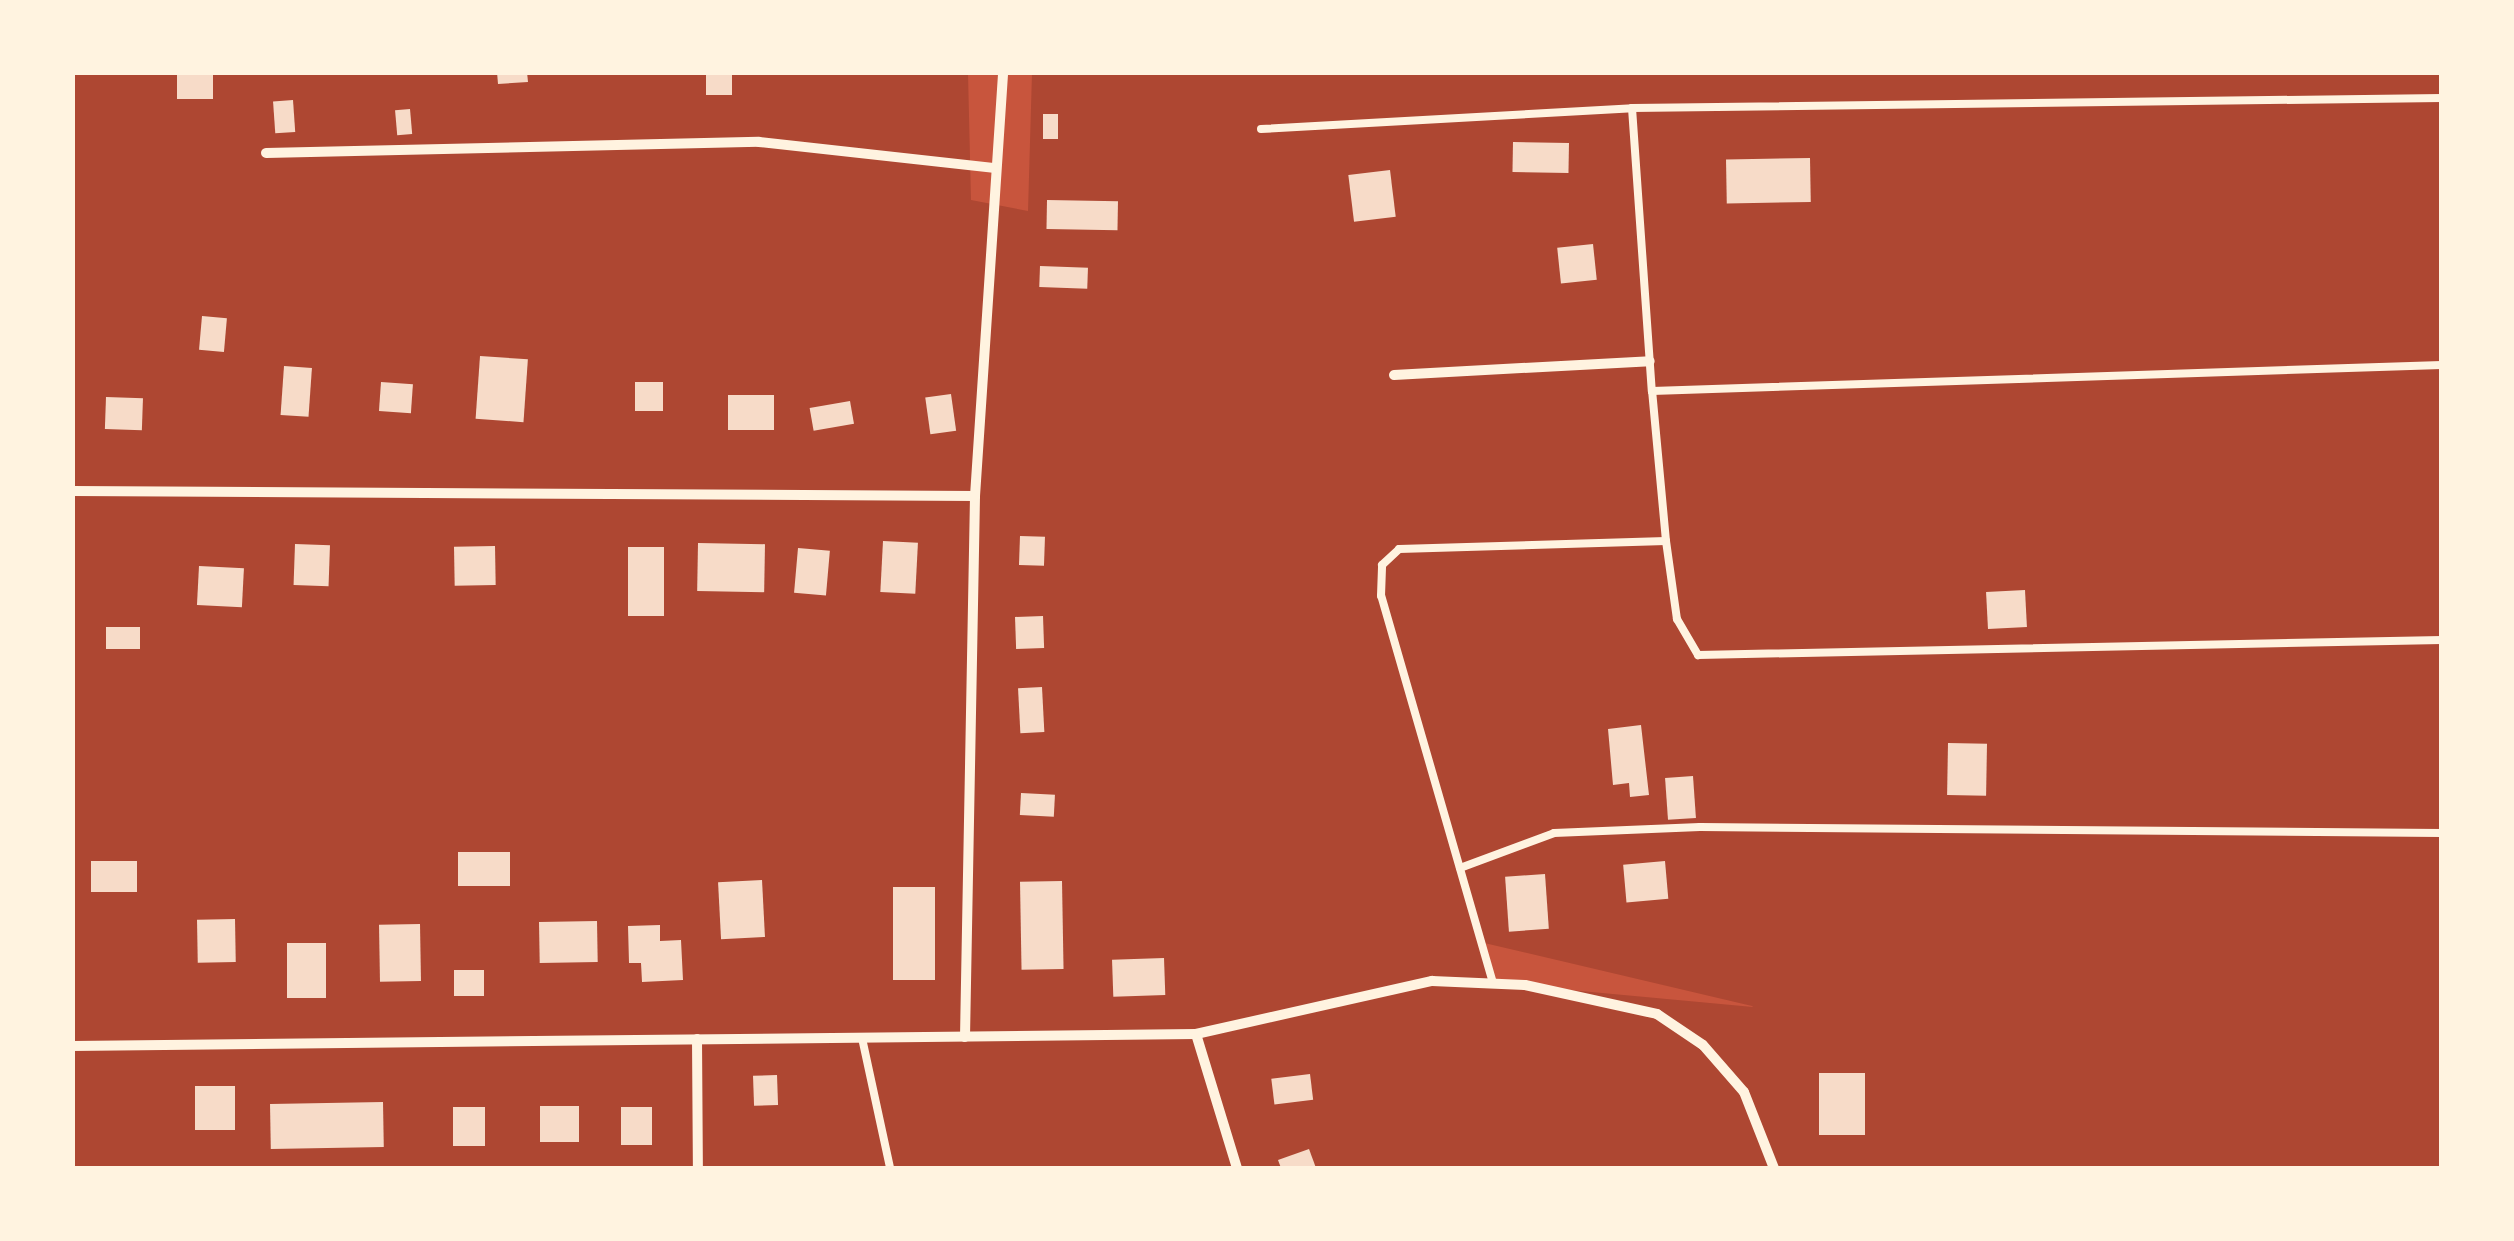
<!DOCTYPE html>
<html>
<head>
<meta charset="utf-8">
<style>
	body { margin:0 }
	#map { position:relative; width:2514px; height:1241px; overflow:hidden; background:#c8553d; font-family:"Noto Sans",sans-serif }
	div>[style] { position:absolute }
	.green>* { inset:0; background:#ae4732 }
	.building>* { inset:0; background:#f7dbc8; transform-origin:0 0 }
	.service>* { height:8px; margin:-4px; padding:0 4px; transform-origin:4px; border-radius:4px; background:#fff3e0 }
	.minor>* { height:10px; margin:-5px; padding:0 5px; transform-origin:5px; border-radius:5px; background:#fff3e0 }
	span { translate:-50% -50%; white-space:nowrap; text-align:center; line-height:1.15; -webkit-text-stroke:8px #fff3e0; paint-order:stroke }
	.frame { position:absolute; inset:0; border:75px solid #fff3e0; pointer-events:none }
</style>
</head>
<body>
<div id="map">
	<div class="green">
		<i style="clip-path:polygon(evenodd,72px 73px,968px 73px,971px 200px,1028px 211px,1032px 73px,2441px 73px,2441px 1168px,73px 1168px,72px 73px,1480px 942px,1752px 1006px,1753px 1007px,1493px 983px,1480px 942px)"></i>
	</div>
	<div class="building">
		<i style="left:177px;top:72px;width:36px;height:27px"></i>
		<i style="clip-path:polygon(497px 72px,527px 72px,528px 82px,498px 84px)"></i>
		<i style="left:706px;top:72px;width:26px;height:23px"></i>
		<i style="left:293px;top:100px;width:32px;height:20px;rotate:86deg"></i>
		<i style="left:410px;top:109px;width:25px;height:15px;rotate:85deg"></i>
		<i style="left:1043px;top:114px;width:15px;height:25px"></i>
		<i style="left:1513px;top:142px;width:56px;height:30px;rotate:1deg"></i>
		<i style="left:1810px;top:158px;width:44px;height:84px;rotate:89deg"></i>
		<i style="left:1390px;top:170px;width:47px;height:42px;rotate:83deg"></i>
		<i style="left:1047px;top:200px;width:71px;height:29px;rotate:1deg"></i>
		<i style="left:1593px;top:244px;width:36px;height:36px;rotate:84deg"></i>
		<i style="left:1040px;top:266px;width:48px;height:21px;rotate:2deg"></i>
		<i style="left:202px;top:316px;width:25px;height:34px;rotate:5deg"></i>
		<i style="left:480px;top:356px;width:48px;height:63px;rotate:4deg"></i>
		<i style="left:284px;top:366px;width:28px;height:49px;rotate:4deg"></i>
		<i style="left:381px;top:382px;width:32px;height:29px;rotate:4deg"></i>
		<i style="left:663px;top:382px;width:29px;height:28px;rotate:90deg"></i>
		<i style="left:951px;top:394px;width:37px;height:26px;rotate:82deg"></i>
		<i style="left:774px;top:395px;width:35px;height:46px;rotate:90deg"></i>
		<i style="left:106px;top:397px;width:37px;height:32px;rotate:2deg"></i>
		<i style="left:850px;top:401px;width:23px;height:41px;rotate:80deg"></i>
		<i style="left:1020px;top:536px;width:25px;height:29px;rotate:2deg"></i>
		<i style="left:883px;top:541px;width:35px;height:51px;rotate:3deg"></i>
		<i style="left:698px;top:543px;width:67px;height:48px;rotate:1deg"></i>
		<i style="left:295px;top:544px;width:35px;height:41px;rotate:2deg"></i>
		<i style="left:495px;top:546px;width:39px;height:41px;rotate:89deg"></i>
		<i style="left:628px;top:547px;width:36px;height:69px"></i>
		<i style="left:798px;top:548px;width:32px;height:45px;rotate:5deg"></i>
		<i style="left:199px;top:566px;width:45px;height:39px;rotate:3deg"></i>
		<i style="left:2025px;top:590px;width:37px;height:39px;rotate:87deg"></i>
		<i style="left:1043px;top:616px;width:32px;height:28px;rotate:88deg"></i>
		<i style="left:106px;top:627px;width:34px;height:22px"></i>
		<i style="left:1042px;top:687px;width:45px;height:24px;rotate:87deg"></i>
		<i style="clip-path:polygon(1641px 725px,1649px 795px,1630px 797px,1629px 783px,1613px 785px,1608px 729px)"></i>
		<i style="left:1948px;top:743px;width:39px;height:52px;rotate:1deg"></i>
		<i style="left:1693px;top:776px;width:42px;height:28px;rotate:86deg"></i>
		<i style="left:1021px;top:793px;width:34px;height:22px;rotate:3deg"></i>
		<i style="left:510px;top:852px;width:34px;height:52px;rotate:90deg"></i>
		<i style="left:137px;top:861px;width:31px;height:46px;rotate:90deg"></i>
		<i style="left:1665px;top:861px;width:38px;height:42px;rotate:85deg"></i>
		<i style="left:1545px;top:874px;width:55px;height:40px;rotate:86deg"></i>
		<i style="left:762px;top:880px;width:57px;height:44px;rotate:87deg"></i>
		<i style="left:1062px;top:881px;width:88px;height:42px;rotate:89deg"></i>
		<i style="left:893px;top:887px;width:42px;height:93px"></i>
		<i style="left:235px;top:919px;width:43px;height:38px;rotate:89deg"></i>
		<i style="left:597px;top:921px;width:41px;height:58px;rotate:89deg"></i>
		<i style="left:420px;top:924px;width:57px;height:41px;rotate:89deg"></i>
		<i style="clip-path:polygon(660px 925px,660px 941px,681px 940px,683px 980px,642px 982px,641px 963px,629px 963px,628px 926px)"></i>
		<i style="left:287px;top:943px;width:39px;height:55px"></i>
		<i style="left:1164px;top:958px;width:37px;height:52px;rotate:88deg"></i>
		<i style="left:484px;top:970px;width:26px;height:30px;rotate:90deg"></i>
		<i style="left:1865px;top:1073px;width:62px;height:46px;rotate:90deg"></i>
		<i style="left:1310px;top:1074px;width:26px;height:39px;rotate:83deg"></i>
		<i style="left:777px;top:1075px;width:30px;height:24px;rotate:88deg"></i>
		<i style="left:195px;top:1086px;width:40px;height:44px"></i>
		<i style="left:383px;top:1102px;width:45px;height:113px;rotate:89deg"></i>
		<i style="left:579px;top:1106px;width:36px;height:39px;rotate:90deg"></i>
		<i style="left:485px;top:1107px;width:39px;height:32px;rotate:90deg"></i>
		<i style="left:621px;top:1107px;width:31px;height:38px"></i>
		<i style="clip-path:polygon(1309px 1149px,1316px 1168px,1281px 1168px,1278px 1160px)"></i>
	</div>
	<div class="service">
		<i style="left:1632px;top:108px;width:284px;rotate:86deg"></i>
		<i style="left:1261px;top:129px;width:372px;rotate:-3.2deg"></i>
		<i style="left:1632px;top:108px;width:810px;rotate:-0.71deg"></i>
		<i style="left:1666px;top:541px;width:79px;rotate:82deg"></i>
		<i style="left:1677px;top:619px;width:42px;rotate:59.7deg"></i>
		<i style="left:1698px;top:655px;width:744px;rotate:-1.16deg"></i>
		<i style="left:1460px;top:868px;width:100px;rotate:-20.4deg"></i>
		<i style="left:1554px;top:833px;width:146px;rotate:-2.4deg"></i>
		<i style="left:1700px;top:827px;width:742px;rotate:0.46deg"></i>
		<i style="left:1493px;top:983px;width:403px;rotate:-106.1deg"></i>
		<i style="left:1381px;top:596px;width:31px;rotate:-88deg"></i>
		<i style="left:1382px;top:565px;width:23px;rotate:-43deg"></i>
		<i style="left:1399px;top:549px;width:267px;rotate:-1.7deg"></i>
		<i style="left:1666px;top:541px;width:151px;rotate:-95.3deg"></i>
		<i style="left:1652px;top:391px;width:790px;rotate:-1.89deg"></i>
		<i style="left:862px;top:1038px;width:133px;rotate:77.8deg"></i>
	</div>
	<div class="minor">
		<i style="left:266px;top:153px;width:493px;rotate:-1.3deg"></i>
		<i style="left:759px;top:142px;width:238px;rotate:6.3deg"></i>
		<i style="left:1394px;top:375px;width:256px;rotate:-3.1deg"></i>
		<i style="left:72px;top:491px;width:903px;rotate:0.32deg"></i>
		<i style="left:1196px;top:1034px;width:140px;rotate:73deg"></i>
		<i style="left:965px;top:1037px;width:541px;rotate:-88.94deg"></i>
		<i style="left:975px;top:496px;width:425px;rotate:-86.2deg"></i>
		<i style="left:697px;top:1039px;width:129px;rotate:89.6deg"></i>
		<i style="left:72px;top:1046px;width:1124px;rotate:-0.61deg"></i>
		<i style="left:1196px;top:1034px;width:242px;rotate:-12.7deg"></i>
		<i style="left:1432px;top:981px;width:93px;rotate:2.5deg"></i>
		<i style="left:1525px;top:985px;width:135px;rotate:12.4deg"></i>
		<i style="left:1657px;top:1014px;width:55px;rotate:34deg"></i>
		<i style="left:1703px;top:1045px;width:62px;rotate:48.9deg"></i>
		<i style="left:1744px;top:1092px;width:82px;rotate:68.5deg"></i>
	</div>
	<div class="frame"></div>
</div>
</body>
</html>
